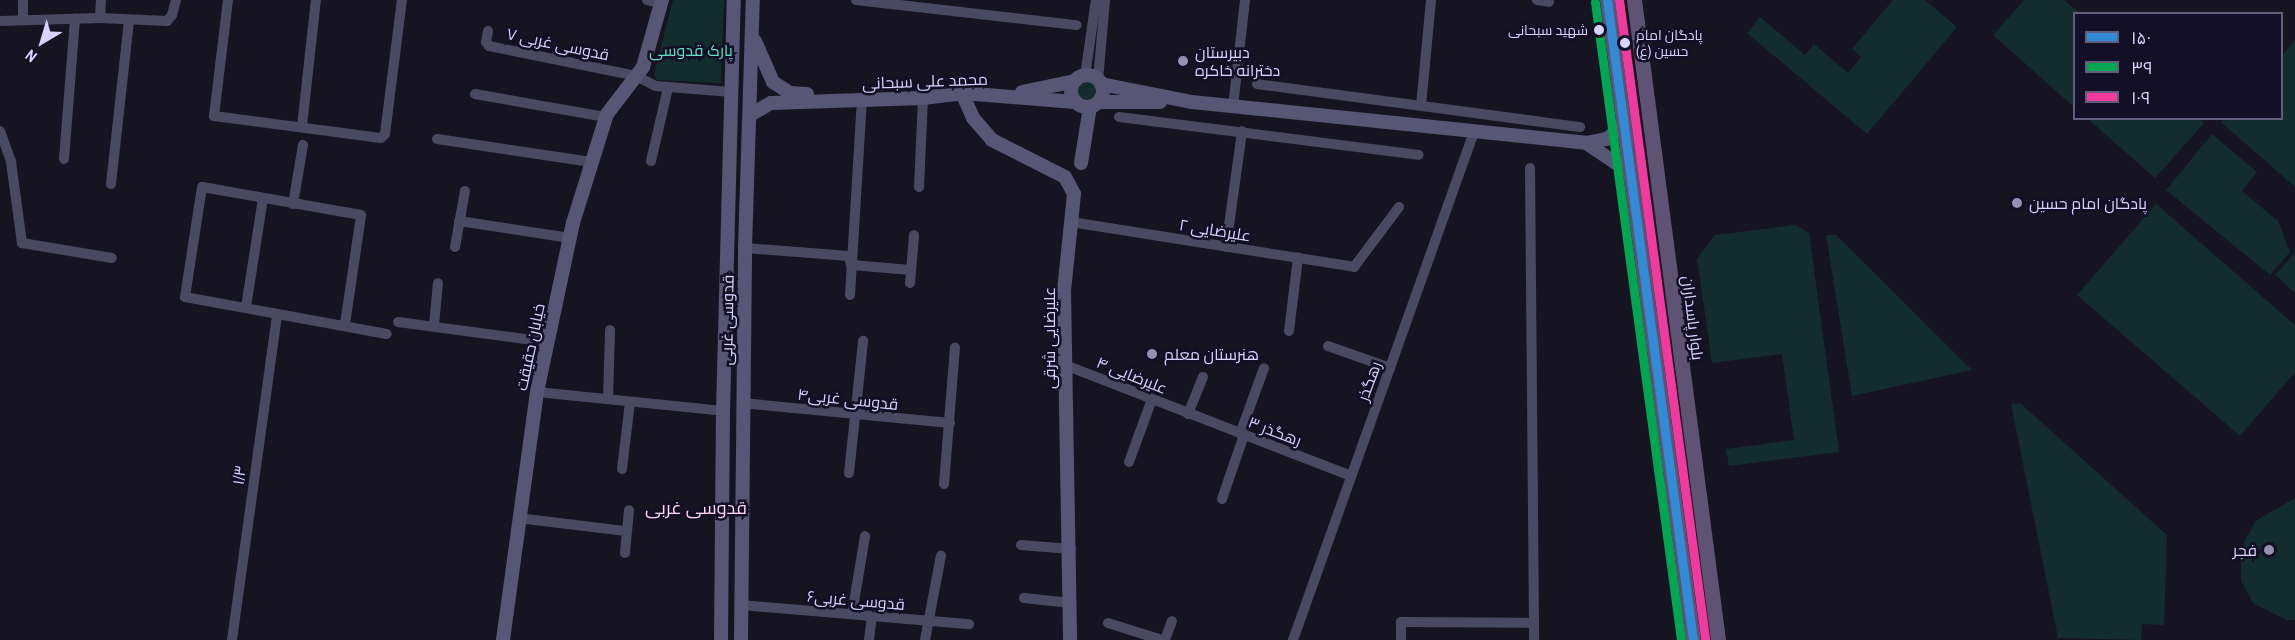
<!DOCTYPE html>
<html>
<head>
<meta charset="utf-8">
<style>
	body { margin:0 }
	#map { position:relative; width:2295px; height:640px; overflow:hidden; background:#161421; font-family:"Archivo Narrow",Cairo,sans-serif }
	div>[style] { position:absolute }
	.green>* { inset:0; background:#132c2d }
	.round { border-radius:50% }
	.street>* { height:10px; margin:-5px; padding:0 5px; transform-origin:5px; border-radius:5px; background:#4a4962 }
	.secondary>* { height:14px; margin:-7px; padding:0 7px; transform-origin:7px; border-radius:7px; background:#575674 }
	.secondary>.ring { margin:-7px; padding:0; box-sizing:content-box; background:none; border:14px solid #575674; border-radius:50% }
	.primary>* { height:15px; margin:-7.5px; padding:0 7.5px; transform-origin:7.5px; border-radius:7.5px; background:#5e5373 }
	.bus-1>* { height:9px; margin:-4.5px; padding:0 4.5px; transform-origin:4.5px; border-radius:4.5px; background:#338bd7 }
	.bus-2>* { height:9px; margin:-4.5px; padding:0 4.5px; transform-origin:4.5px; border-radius:4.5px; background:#00a651 }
	.bus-3>* { height:9px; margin:-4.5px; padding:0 4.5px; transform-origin:4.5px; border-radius:4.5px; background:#f13a9d }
	.dots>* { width:16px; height:16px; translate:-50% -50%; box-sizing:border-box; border:3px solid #130f26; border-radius:50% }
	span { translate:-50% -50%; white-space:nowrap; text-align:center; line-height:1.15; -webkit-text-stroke:5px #130f26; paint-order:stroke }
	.bus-label { font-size:14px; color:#d9d4ff }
	.right { translate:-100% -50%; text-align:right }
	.left { translate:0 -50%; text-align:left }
	.street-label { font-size:16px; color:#d9d4ff }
	.park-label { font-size:16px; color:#5fe0c0 }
	.poi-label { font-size:16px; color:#d9d4ff }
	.neighbourhood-label { font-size:18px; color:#ffd6f0 }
	.legend { position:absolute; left:2073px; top:12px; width:210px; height:108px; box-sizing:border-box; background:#130f26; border:2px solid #625e7d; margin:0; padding:8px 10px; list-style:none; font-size:18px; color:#d9d4ff }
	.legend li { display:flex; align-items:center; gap:12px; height:30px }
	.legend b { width:30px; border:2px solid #625e7d }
	.north { position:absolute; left:12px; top:12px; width:60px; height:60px; -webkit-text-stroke:4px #130f26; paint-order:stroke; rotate:218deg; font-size:16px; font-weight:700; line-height:24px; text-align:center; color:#d9d4ff }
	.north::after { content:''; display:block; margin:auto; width:21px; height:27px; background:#d9d4ff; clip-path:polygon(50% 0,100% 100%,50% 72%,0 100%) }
</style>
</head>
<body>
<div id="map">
	<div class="green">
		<i style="clip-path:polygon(673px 0,724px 0,721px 83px,657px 80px,654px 74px)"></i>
		<i style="clip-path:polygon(1893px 0,1925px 0,1957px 27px,1867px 134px,1747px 33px,1760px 17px,1805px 55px,1814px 44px,1848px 73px,1861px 57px,1852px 49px)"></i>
		<i style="clip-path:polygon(2024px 0,2064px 0,2080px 13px,2074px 14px,2074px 107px,1993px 35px)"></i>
		<i style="clip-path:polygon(2295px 40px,2295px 187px,2221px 122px,2224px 119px,2282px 118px,2282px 55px)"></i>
		<i class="round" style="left:1077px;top:81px;width:20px;height:20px"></i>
		<i style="clip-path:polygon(2199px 119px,2204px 123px,2155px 178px,2088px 119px)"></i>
		<i style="clip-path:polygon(2212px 134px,2257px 172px,2242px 191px,2278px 221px,2290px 252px,2270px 275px,2166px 190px)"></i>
		<i style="clip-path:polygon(2156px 204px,2295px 325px,2295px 372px,2240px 436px,2077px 295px)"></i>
		<i style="clip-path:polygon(1795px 225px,1809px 233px,1839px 452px,1729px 466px,1726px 449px,1794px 440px,1782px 354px,1712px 363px,1697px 259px,1715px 235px)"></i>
		<i style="clip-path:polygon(1826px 235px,1836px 235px,1972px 370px,1852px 396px)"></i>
		<i style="clip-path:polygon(2293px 255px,2295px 256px,2295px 293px,2275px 275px)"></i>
		<i style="clip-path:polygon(2020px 403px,2167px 535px,2164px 625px,2142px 624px,2141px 640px,2058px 638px,2011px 404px)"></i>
		<i style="clip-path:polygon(2295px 498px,2295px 620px,2287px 620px,2253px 603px,2241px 581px,2241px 561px,2245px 539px,2257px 520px)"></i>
	</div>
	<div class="street">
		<i style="left:23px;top:0;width:19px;rotate:90deg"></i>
		<i style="left:228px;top:0;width:117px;rotate:96.9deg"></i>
		<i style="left:214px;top:116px;width:168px;rotate:7.5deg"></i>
		<i style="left:381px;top:138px;width:6px;rotate:-45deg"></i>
		<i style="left:385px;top:134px;width:135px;rotate:-82.8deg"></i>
		<i style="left:647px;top:0;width:14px;rotate:12deg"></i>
		<i style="left:856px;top:0;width:222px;rotate:6.5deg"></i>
		<i style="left:1537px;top:0;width:12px;rotate:9deg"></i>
		<i style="left:100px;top:18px;width:18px;rotate:-87deg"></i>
		<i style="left:0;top:21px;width:100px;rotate:-1.7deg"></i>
		<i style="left:100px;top:18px;width:67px;rotate:2.6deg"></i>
		<i style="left:167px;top:21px;width:8px;rotate:-50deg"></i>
		<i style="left:172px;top:15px;width:16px;rotate:-75deg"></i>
		<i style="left:488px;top:31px;width:11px;rotate:100deg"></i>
		<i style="left:486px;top:42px;width:5px;rotate:53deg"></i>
		<i style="left:489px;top:46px;width:150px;rotate:11.5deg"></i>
		<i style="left:636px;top:76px;width:22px;rotate:27deg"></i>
		<i style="left:656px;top:86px;width:76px;rotate:4.5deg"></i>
		<i style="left:1085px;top:76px;width:77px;rotate:-81.8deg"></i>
		<i style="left:1098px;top:80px;width:80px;rotate:-85deg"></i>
		<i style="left:1257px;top:84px;width:326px;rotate:7.6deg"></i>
		<i style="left:475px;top:94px;width:133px;rotate:10deg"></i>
		<i style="left:1421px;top:106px;width:106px;rotate:-84.6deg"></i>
		<i style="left:1233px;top:107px;width:108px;rotate:-83.6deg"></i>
		<i style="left:1119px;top:117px;width:302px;rotate:7.2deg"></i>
		<i style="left:302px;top:126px;width:127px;rotate:-83.7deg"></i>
		<i style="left:0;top:131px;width:33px;rotate:70deg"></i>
		<i style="left:11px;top:162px;width:82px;rotate:82.3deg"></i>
		<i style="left:22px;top:243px;width:91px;rotate:9.5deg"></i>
		<i style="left:437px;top:139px;width:156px;rotate:8.5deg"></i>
		<i style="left:64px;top:159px;width:141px;rotate:-85.5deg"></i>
		<i style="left:651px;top:161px;width:75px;rotate:-76.9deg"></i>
		<i style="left:1530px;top:168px;width:472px;rotate:89.5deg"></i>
		<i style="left:111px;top:184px;width:164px;rotate:-83.7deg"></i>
		<i style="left:919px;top:187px;width:89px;rotate:-87.4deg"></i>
		<i style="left:293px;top:204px;width:60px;rotate:-80.4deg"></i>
		<i style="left:459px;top:221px;width:112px;rotate:8.7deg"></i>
		<i style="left:1071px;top:222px;width:287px;rotate:9deg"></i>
		<i style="left:1354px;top:267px;width:75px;rotate:-53.1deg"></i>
		<i style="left:455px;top:247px;width:57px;rotate:-79.9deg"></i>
		<i style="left:1226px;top:247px;width:117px;rotate:-82.1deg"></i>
		<i style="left:745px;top:248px;width:104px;rotate:4.4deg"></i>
		<i style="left:849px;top:256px;width:9px;rotate:77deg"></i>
		<i style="left:851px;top:265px;width:60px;rotate:4.8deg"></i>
		<i style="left:910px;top:283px;width:48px;rotate:-85.2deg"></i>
		<i style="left:850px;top:295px;width:195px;rotate:-86.5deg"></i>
		<i style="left:246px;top:307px;width:110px;rotate:-81.1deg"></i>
		<i style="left:398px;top:322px;width:151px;rotate:7.6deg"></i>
		<i style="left:345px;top:324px;width:110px;rotate:-81.6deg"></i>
		<i style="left:361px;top:215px;width:161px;rotate:-170deg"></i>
		<i style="left:202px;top:187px;width:111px;rotate:98.8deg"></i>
		<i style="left:185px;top:297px;width:205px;rotate:10.4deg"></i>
		<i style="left:434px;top:325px;width:42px;rotate:-84.6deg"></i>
		<i style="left:1289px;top:331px;width:74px;rotate:-83deg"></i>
		<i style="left:1328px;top:346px;width:66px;rotate:19.5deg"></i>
		<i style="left:1065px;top:365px;width:307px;rotate:21.2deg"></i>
		<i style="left:537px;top:392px;width:187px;rotate:5.8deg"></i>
		<i style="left:608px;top:399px;width:69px;rotate:-88.3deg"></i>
		<i style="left:742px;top:403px;width:209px;rotate:5.5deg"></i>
		<i style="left:1188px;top:414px;width:40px;rotate:-68deg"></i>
		<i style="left:1240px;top:434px;width:70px;rotate:-70deg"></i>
		<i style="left:1129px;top:462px;width:67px;rotate:-69.9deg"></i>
		<i style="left:622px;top:469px;width:67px;rotate:-83.2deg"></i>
		<i style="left:849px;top:473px;width:133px;rotate:-83.9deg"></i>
		<i style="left:944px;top:484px;width:137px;rotate:-85.4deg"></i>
		<i style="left:1222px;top:499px;width:68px;rotate:-71deg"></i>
		<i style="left:518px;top:518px;width:109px;rotate:6.9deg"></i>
		<i style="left:1021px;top:545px;width:50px;rotate:4.6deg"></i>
		<i style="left:625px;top:553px;width:43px;rotate:-84.7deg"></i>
		<i style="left:1024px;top:598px;width:47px;rotate:6.1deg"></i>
		<i style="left:741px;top:605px;width:229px;rotate:4.8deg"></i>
		<i style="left:852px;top:614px;width:79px;rotate:-80.5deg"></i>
		<i style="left:1108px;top:623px;width:57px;rotate:17.5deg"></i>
		<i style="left:232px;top:640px;width:329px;rotate:-82.1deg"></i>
		<i style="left:869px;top:640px;width:23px;rotate:-83deg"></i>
		<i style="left:925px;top:640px;width:86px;rotate:-79.3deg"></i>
		<i style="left:1165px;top:640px;width:20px;rotate:-70deg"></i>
		<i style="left:1293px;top:640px;width:539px;rotate:-70.39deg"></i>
		<i style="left:1401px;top:640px;width:18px;rotate:-90deg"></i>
		<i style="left:1401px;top:622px;width:133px;rotate:0.4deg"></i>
	</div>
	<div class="secondary">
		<i style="left:755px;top:41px;width:45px;rotate:66.3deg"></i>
		<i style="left:773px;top:82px;width:20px;rotate:33deg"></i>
		<i style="left:790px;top:93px;width:17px;rotate:3deg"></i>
		<i class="ring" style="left:1071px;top:75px;width:18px;height:18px"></i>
		<i style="left:1101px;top:84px;width:93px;rotate:11.2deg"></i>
		<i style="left:1192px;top:102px;width:396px;rotate:5.9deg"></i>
		<i style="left:1586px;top:143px;width:21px;rotate:-11deg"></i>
		<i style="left:1607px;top:139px;width:23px;rotate:-41deg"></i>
		<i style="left:1022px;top:92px;width:54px;rotate:-11.7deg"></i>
		<i style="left:962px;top:93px;width:27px;rotate:66deg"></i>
		<i style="left:973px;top:118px;width:29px;rotate:49deg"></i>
		<i style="left:992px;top:140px;width:82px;rotate:26.9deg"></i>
		<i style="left:1065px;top:177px;width:19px;rotate:62deg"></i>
		<i style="left:1074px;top:194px;width:98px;rotate:95.9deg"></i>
		<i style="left:1064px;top:291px;width:349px;rotate:89deg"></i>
		<i style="left:1099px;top:102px;width:61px"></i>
		<i style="left:750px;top:115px;width:24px;rotate:-30deg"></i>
		<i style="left:771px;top:103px;width:152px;rotate:-1.9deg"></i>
		<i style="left:923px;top:98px;width:39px;rotate:-7deg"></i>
		<i style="left:962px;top:93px;width:113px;rotate:4.6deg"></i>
		<i style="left:1586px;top:143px;width:54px;rotate:33.7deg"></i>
		<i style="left:1081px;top:163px;width:57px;rotate:-80.9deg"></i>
		<i style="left:503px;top:640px;width:250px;rotate:-82.2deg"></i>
		<i style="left:537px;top:392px;width:173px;rotate:-78deg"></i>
		<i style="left:573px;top:223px;width:114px;rotate:-72.7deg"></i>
		<i style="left:607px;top:114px;width:59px;rotate:-52.5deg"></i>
		<i style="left:643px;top:67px;width:70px;rotate:-74.2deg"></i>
		<i style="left:721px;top:640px;width:229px;rotate:-89.5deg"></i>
		<i style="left:723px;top:411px;width:411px;rotate:-88.5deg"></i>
		<i style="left:741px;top:640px;width:392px;rotate:-89.4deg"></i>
		<i style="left:745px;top:248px;width:248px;rotate:-88.2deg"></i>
	</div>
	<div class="primary">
		<i style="left:1607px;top:0;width:646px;rotate:82.35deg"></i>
		<i style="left:1634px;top:0;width:645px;rotate:82.52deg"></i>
	</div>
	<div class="bus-1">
		<i style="left:1607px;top:0;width:646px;rotate:82.35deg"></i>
	</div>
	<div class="bus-2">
		<i style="left:1595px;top:2px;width:644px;rotate:82.32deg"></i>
	</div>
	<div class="bus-3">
		<i style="left:1619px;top:0;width:644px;rotate:82.32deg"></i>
	</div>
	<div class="dots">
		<i style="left:1599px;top:30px;background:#d9d4ff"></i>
		<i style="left:1625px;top:43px;background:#d9d4ff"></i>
		<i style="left:1183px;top:61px;background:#9591b1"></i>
		<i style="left:2017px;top:203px;background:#9591b1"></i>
		<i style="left:1152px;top:354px;background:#9591b1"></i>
		<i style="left:2269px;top:550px;background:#9591b1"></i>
	</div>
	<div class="bus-label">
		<span class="right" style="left:1588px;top:30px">شهید سبحانی</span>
		<span class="left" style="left:1636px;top:43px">پادگان امام<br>حسین (ع)</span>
	</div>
	<div class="street-label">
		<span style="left:558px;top:44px;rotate:12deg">۷ قدوسی غربی</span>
		<span style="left:925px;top:81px;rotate:-2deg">محمد علی سبحانی</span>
		<span style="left:1215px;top:230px;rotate:9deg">۲ علیرضایی</span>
		<span style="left:1693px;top:318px;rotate:83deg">بلوار پاسداران</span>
		<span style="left:727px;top:320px;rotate:-89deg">قدوسی غربی</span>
		<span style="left:1049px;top:338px;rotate:-90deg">علیرضایی شرقی</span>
		<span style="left:530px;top:347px;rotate:-78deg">خیابان حقیقت</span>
		<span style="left:1132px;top:375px;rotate:22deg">۴ علیرضایی</span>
		<span style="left:1369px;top:381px;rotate:-70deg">رهگذر</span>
		<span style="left:848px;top:399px;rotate:6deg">قدوسی غربی۴</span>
		<span style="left:1275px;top:431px;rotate:21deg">۳ رهگذر</span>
		<span style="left:239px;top:475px;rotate:-82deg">۱/۳</span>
		<span style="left:856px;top:600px;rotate:5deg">قدوسی غربی۶</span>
	</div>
	<div class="park-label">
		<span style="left:691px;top:50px">پارک قدوسی</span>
	</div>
	<div class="poi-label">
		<span class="left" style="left:1195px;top:61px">دبیرستان<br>دخترانه خاکره</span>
		<span class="left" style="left:2029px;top:203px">پادگان امام حسین</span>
		<span class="left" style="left:1164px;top:354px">هنرستان معلم</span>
		<span class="right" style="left:2257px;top:550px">فجر</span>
	</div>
	<div class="neighbourhood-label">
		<span style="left:696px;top:508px">قدوسی غربی</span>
	</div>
	<ul class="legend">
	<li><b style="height:8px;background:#338bd7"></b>۱۵۰</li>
	<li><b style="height:8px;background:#00a651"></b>۳۹</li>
	<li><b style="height:8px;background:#f13a9d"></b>۱۰۹</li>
	</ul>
	<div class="north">N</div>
</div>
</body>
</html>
